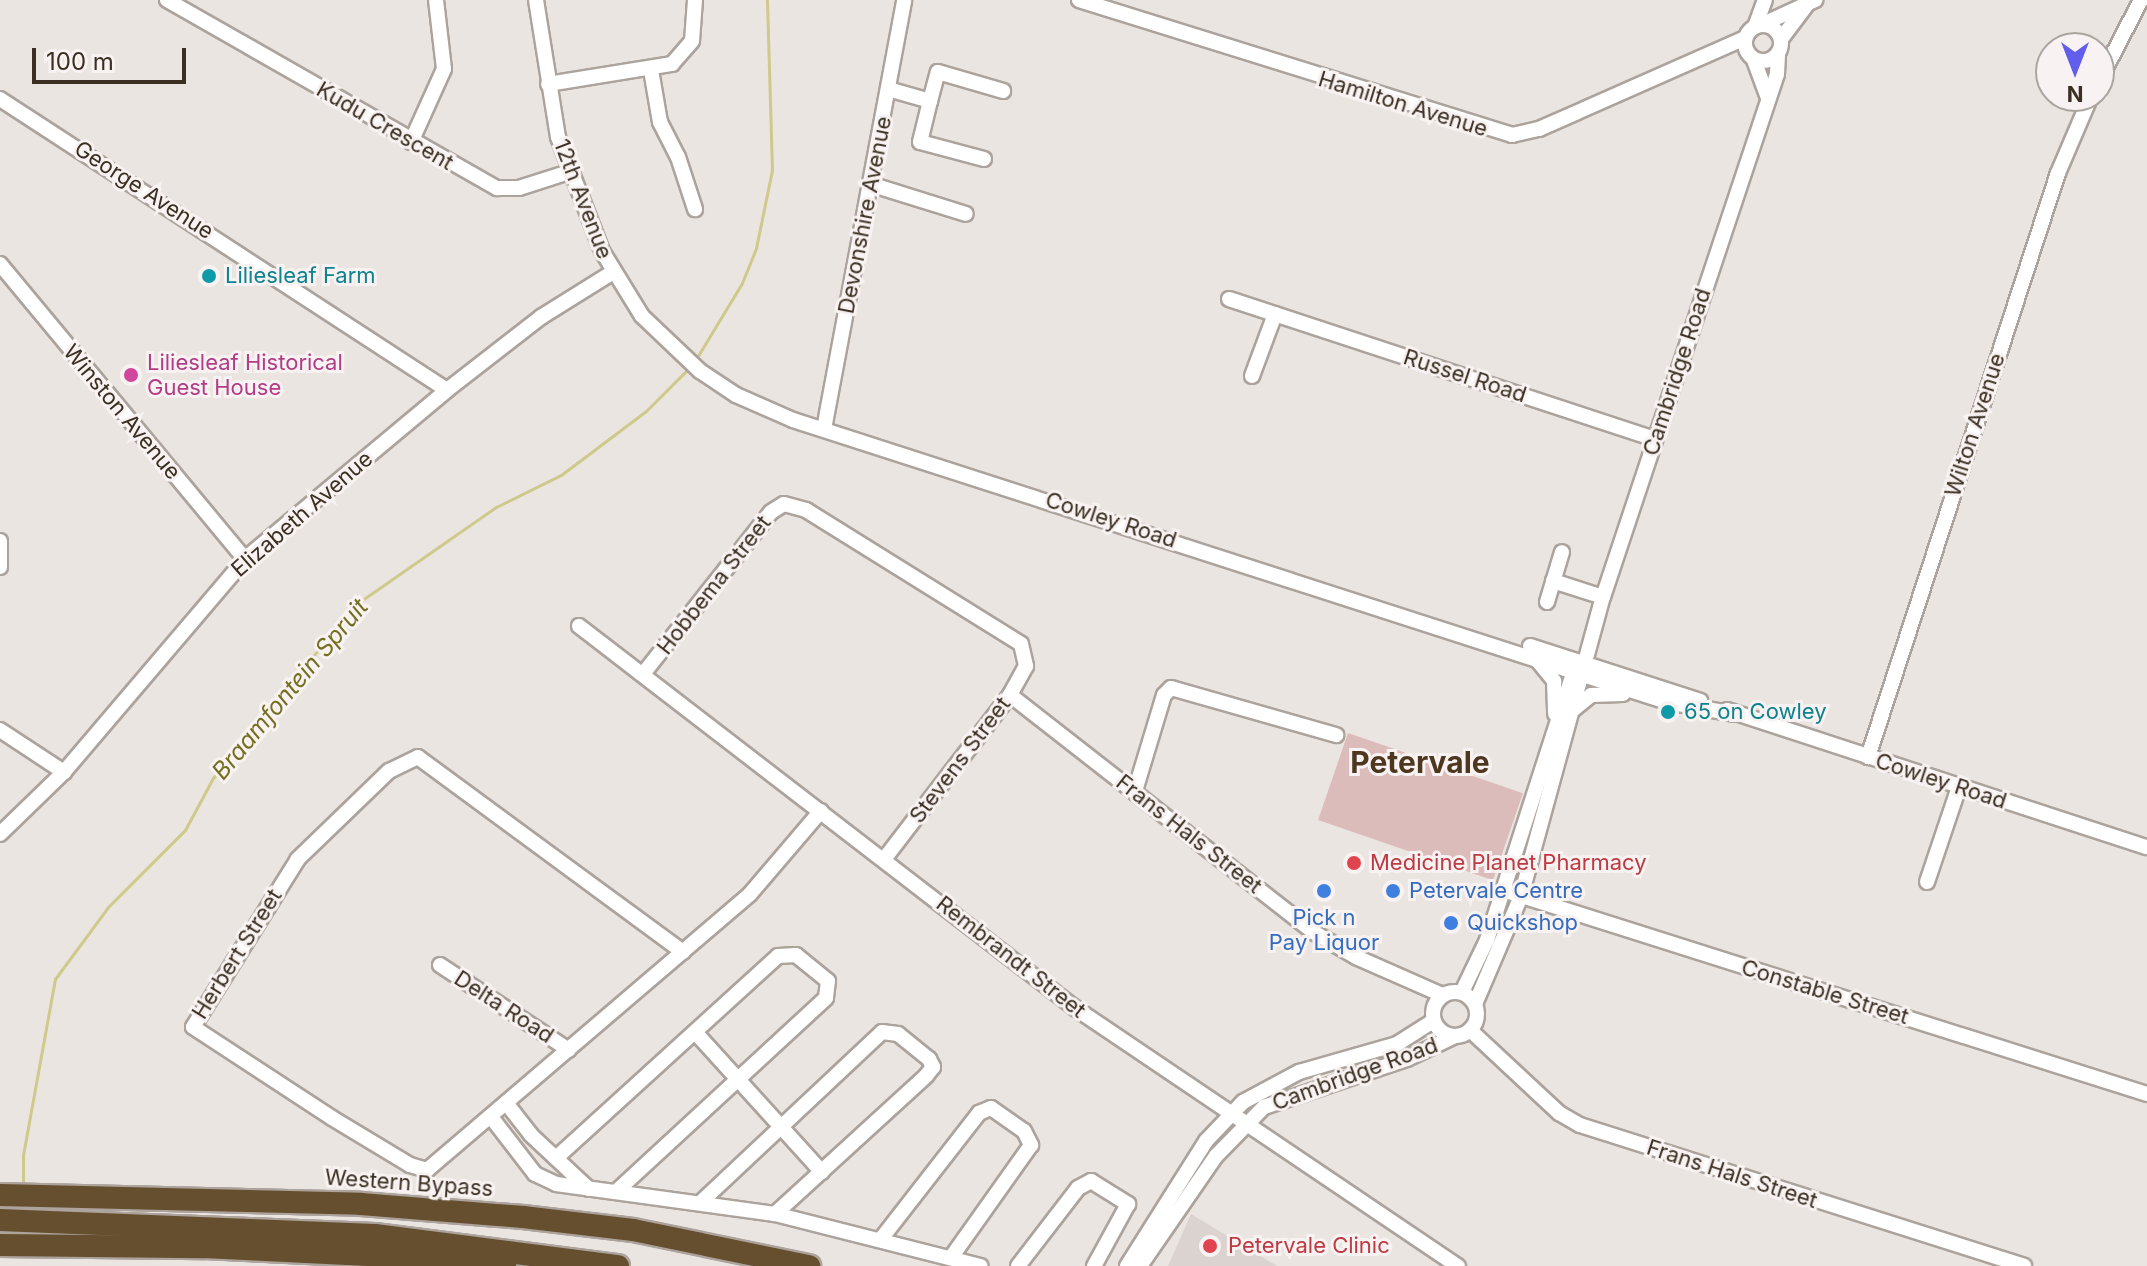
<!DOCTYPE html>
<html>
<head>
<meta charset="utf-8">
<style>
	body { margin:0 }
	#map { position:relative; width:2147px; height:1266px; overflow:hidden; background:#ebe5e1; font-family:Inter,sans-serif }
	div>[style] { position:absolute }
	.built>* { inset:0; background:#dbd3d0 }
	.green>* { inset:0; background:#dcbcbb; transform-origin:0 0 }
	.stream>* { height:3px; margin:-1.5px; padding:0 1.5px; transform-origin:1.5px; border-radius:1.5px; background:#ceca8b }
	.roads { filter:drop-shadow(2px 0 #aca39c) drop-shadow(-2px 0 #aca39c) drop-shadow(0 2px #aca39c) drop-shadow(0 -2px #aca39c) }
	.minor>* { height:14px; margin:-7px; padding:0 7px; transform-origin:7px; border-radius:7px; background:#fff }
	.minor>.ring { margin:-7px; padding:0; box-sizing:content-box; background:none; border:14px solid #fff; border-radius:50% }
	.highway>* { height:22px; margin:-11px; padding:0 11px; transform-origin:11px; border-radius:11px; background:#664f2f }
	.dots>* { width:22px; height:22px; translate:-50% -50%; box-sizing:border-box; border:4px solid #f8f3f2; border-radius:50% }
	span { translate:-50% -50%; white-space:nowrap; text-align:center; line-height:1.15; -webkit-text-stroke:6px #f8f3f2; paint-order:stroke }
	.street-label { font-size:22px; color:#3b2f22 }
	.culture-label { font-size:22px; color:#0d838f }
	.left { translate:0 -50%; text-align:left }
	.hotel-label { font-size:22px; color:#b23c85 }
	.health-label { font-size:22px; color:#be3a42 }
	.shop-label { font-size:22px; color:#366cbe }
	.water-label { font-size:24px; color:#75701f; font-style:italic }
	.district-label { font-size:30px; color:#4d371f; font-weight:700 }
	.north { position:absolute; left:2035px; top:32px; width:80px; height:80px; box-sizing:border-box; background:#f8f3f2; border:2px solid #aca59f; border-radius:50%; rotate:180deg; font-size:22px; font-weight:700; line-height:32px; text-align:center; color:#3b2f22 }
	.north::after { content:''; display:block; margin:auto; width:28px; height:36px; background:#615eed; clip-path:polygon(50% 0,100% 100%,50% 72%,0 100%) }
	.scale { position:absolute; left:32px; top:48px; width:154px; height:36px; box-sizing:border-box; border:4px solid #3b2f22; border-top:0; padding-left:10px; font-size:24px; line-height:28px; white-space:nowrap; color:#3b2f22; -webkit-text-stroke:6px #f8f3f2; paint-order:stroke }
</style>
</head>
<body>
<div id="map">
	<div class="built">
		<i style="clip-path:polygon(1191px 1214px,1277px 1266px,1168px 1266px)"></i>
	</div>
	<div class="green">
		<i style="left:1348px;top:733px;width:185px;height:92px;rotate:19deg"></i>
	</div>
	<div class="stream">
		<i style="left:696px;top:359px;width:89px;rotate:-58.8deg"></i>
		<i style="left:742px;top:283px;width:38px;rotate:-68deg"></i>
		<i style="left:756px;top:248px;width:80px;rotate:-78.4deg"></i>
		<i style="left:772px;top:170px;width:170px;rotate:-91.7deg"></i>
		<i style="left:23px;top:1187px;width:32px;rotate:-90deg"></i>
		<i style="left:23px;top:1155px;width:179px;rotate:-79.7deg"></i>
		<i style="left:55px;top:979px;width:89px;rotate:-53.6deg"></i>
		<i style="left:108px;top:907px;width:109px;rotate:-45deg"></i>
		<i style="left:185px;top:830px;width:59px;rotate:-61.7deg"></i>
		<i style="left:213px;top:778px;width:224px;rotate:-50.6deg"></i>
		<i style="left:355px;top:605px;width:172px;rotate:-34.8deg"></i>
		<i style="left:496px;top:507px;width:72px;rotate:-26.2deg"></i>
		<i style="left:561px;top:475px;width:106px;rotate:-37deg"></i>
		<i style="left:646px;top:411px;width:61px;rotate:-45deg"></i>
	</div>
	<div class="roads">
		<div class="minor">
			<i style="left:167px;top:0;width:380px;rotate:29.7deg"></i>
			<i style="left:497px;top:188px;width:22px"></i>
			<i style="left:519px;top:188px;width:52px;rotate:-17.7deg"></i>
			<i style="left:536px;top:0;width:139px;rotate:80.9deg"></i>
			<i style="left:558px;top:137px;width:122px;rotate:68.9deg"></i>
			<i style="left:602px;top:251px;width:76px;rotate:58.4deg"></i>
			<i style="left:642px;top:316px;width:80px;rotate:43.5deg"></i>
			<i style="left:700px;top:371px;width:43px;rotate:33.7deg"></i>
			<i style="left:736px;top:395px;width:62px;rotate:23.7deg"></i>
			<i style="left:793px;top:420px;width:821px;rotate:17.88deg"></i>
			<i style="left:1574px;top:672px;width:98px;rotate:17.9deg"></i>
			<i style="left:1667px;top:702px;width:69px;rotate:10deg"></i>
			<i style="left:1079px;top:0;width:454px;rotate:17.3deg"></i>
			<i style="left:1512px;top:135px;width:28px;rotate:-13deg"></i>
			<i style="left:1539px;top:129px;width:225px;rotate:-23.8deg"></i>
			<i class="ring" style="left:1745px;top:25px;width:22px;height:22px"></i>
			<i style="left:1761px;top:25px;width:60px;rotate:-24.8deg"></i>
			<i style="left:1755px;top:27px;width:29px;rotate:-70deg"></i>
			<i style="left:1781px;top:39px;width:41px;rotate:-52.9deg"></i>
			<i style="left:1754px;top:60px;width:40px;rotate:69.8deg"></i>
			<i style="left:651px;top:70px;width:53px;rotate:80.2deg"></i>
			<i style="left:660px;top:122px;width:39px;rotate:63deg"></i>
			<i style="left:678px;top:157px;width:55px;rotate:71.9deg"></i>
			<i style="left:2099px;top:81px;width:91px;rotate:-62.6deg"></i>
			<i style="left:548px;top:84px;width:126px;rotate:-9.2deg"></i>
			<i style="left:672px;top:64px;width:30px;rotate:-49deg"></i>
			<i style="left:692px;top:41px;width:41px;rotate:-85.8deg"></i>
			<i style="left:888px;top:89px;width:44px;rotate:15.9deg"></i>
			<i style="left:0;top:99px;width:533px;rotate:33.06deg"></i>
			<i style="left:411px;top:142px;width:80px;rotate:-65.7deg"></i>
			<i style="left:444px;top:69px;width:69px;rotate:-96.6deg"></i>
			<i style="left:984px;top:159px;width:66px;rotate:-165.1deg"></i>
			<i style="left:920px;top:142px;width:42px;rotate:-76.3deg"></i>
			<i style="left:930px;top:101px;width:30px;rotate:-75deg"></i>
			<i style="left:938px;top:72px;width:68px;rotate:16.3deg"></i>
			<i style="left:873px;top:185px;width:97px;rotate:17.3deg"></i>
			<i style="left:0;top:264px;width:383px;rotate:50.3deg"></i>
			<i style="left:1229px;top:299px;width:447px;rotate:18.2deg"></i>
			<i style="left:1252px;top:376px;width:66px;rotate:-69.6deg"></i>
			<i style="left:824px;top:429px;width:436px;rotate:-79.4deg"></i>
			<i style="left:0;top:541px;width:26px;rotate:90deg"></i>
			<i style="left:1553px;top:581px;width:52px;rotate:17.7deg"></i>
			<i style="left:1547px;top:602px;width:52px;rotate:-73.3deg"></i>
			<i style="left:579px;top:626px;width:626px;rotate:37.6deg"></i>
			<i style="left:1075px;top:1008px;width:462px;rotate:34deg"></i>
			<i style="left:1530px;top:646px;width:179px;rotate:17.9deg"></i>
			<i style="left:1538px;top:661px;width:26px;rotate:51deg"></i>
			<i style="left:1554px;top:681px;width:33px;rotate:88deg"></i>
			<i style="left:643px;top:674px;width:206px;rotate:-51.7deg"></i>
			<i style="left:771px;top:512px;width:15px;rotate:-32deg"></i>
			<i style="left:784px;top:504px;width:23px;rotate:15deg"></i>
			<i style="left:806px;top:510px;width:253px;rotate:31.9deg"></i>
			<i style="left:1021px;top:644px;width:23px;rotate:77deg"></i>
			<i style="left:1026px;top:666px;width:33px;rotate:119deg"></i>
			<i style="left:1010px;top:695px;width:205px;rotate:127.5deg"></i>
			<i style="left:1010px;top:695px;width:387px;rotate:38deg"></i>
			<i style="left:1315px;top:933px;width:48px;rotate:30.3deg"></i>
			<i style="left:1356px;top:957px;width:94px;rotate:23.8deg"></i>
			<i style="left:1574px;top:709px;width:22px;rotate:-39deg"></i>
			<i style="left:1591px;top:695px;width:32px;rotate:-2deg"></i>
			<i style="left:1727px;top:710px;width:442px;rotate:18.1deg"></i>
			<i style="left:0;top:730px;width:77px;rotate:33.3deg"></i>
			<i style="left:1868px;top:757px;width:614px;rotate:-71.98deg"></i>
			<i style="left:2058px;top:173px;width:84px;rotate:-66.8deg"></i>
			<i style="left:1135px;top:791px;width:100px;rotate:-73.2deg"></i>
			<i style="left:1164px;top:695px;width:10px;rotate:-45deg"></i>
			<i style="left:1171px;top:688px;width:172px;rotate:15.9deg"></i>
			<i style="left:0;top:834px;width:89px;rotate:-44.1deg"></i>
			<i style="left:64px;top:772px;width:280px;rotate:-49.6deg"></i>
			<i style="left:245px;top:559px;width:263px;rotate:-39.9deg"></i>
			<i style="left:447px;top:390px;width:119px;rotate:-37.8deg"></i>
			<i style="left:541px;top:317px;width:85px;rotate:-32deg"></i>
			<i style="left:1927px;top:882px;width:100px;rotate:-71.4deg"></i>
			<i style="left:1503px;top:890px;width:676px;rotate:17.58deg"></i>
			<i style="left:683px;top:952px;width:329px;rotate:-143.7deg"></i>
			<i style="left:418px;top:757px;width:32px;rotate:154deg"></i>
			<i style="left:389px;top:771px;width:127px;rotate:136deg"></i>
			<i style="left:298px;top:859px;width:198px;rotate:122deg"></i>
			<i style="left:193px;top:1027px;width:166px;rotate:33.2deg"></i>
			<i style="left:332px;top:1118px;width:91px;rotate:31.1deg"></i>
			<i style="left:410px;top:1165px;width:18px;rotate:16deg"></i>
			<i style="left:427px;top:1170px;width:425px;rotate:-40.5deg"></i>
			<i style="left:750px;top:894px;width:109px;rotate:-49.5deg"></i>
			<i style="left:440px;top:965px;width:154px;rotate:33.4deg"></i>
			<i class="ring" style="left:1433px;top:992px;width:30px;height:30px"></i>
			<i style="left:1462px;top:992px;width:58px;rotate:-64.3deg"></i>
			<i style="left:1487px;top:940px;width:289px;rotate:-72.1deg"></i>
			<i style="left:1475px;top:1004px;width:117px;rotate:-66.9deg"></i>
			<i style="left:1521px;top:896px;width:310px;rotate:-74.7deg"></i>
			<i style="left:1603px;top:597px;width:551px;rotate:-71.6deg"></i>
			<i style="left:1777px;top:74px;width:20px;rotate:-87deg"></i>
			<i style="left:1470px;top:1030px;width:122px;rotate:43deg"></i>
			<i style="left:1559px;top:1113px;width:24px;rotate:30deg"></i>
			<i style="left:1580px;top:1125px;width:466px;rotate:17.6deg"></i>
			<i style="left:695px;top:1032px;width:189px;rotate:47.8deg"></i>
			<i style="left:507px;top:1104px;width:39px;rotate:52deg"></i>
			<i style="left:531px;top:1135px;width:79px;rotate:43deg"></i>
			<i style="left:491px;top:1117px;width:72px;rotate:52.3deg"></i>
			<i style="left:535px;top:1174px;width:23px;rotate:25deg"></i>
			<i style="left:556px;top:1184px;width:221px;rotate:7.8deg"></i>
			<i style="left:775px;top:1214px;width:212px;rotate:14.2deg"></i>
			<i style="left:556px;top:1158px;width:300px;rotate:-42.3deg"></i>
			<i style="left:778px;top:956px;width:18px;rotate:-3deg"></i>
			<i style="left:796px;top:955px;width:41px;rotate:39.1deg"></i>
			<i style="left:828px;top:981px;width:17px;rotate:97deg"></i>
			<i style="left:826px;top:998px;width:286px;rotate:137.3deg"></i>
			<i style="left:701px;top:1202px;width:248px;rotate:-43.2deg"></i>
			<i style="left:882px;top:1032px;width:16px;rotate:7deg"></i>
			<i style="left:898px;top:1034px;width:40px;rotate:39deg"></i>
			<i style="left:929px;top:1059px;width:9px;rotate:63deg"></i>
			<i style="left:933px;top:1067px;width:11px;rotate:128deg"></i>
			<i style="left:926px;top:1076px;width:205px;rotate:137.6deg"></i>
			<i style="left:881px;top:1239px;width:160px;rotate:-52.1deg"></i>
			<i style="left:979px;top:1113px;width:13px;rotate:-23deg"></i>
			<i style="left:991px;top:1108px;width:40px;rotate:34.9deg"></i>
			<i style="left:1024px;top:1131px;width:16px;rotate:63deg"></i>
			<i style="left:1031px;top:1145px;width:136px;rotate:125.4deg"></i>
			<i style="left:1018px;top:1266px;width:98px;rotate:-52.4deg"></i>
			<i style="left:1078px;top:1188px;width:15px;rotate:-28deg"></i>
			<i style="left:1091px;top:1181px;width:44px;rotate:31.9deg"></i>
			<i style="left:1128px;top:1204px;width:71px;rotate:118.7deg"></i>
			<i style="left:1127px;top:1266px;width:148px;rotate:-57.7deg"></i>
			<i style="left:1206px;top:1141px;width:54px;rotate:-46.5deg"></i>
			<i style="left:1243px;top:1102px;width:64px;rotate:-28.2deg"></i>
			<i style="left:1299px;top:1072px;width:102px;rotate:-15.9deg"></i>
			<i style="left:1397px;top:1044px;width:43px;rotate:-32.6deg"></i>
			<i style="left:1140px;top:1266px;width:134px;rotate:-55.4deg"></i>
			<i style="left:1216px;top:1156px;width:69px;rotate:-45.6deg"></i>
			<i style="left:1264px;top:1107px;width:151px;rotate:-18.6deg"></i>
			<i style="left:1407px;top:1059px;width:53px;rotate:-25.6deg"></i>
		</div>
		<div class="highway">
			<i style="left:0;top:1195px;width:361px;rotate:1.4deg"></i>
			<i style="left:361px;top:1204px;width:163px;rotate:4.6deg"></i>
			<i style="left:523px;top:1217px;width:111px;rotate:6.7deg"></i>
			<i style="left:633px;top:1230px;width:180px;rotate:11.6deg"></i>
			<i style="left:0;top:1220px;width:375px;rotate:2.3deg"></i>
			<i style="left:375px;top:1235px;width:245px;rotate:7.3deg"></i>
			<i style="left:0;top:1245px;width:204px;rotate:0.6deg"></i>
			<i style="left:204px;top:1247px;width:302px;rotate:2.8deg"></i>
		</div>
	</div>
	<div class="dots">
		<i style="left:209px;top:276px;background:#0f9aa8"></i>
		<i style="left:131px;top:375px;background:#d1479c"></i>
		<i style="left:1668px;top:712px;background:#0f9aa8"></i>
		<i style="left:1354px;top:863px;background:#e0444e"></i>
		<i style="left:1324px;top:891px;background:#3f7fe0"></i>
		<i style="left:1393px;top:891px;background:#3f7fe0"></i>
		<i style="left:1451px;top:923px;background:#3f7fe0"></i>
		<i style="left:1210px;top:1246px;background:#e0444e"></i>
	</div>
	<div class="street-label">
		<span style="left:1403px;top:104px;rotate:17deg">Hamilton Avenue</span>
		<span style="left:385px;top:126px;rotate:30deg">Kudu Crescent</span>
		<span style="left:144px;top:190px;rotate:33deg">George Avenue</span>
		<span style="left:583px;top:199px;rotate:69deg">12th Avenue</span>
		<span style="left:865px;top:215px;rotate:-79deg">Devonshire Avenue</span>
		<span style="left:1677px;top:372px;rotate:-72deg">Cambridge Road</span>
		<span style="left:1465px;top:376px;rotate:18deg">Russel Road</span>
		<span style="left:122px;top:412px;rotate:50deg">Winston Avenue</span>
		<span style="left:1975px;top:425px;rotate:-72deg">Wilton Avenue</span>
		<span style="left:302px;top:514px;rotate:-41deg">Elizabeth Avenue</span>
		<span style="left:1111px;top:520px;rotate:18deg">Cowley Road</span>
		<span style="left:714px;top:585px;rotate:-52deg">Hobbema Street</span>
		<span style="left:960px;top:760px;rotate:-53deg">Stevens Street</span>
		<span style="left:1941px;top:781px;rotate:18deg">Cowley Road</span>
		<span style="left:1189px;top:834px;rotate:38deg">Frans Hals Street</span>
		<span style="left:237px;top:954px;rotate:-58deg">Herbert Street</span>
		<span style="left:1011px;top:957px;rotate:38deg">Rembrandt Street</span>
		<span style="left:1825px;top:992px;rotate:17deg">Constable Street</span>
		<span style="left:504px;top:1007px;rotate:33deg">Delta Road</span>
		<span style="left:1355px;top:1074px;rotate:-20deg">Cambridge Road</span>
		<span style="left:1732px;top:1174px;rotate:18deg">Frans Hals Street</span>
		<span style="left:409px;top:1183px;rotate:4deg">Western Bypass</span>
	</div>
	<div class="culture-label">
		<span class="left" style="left:225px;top:276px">Liliesleaf Farm</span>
		<span class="left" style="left:1684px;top:712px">65 on Cowley</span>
	</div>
	<div class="hotel-label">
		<span class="left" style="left:147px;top:375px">Liliesleaf Historical<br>Guest House</span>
	</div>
	<div class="health-label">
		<span class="left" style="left:1370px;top:863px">Medicine Planet Pharmacy</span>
		<span class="left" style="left:1228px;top:1246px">Petervale Clinic</span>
	</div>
	<div class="shop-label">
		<span class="left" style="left:1409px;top:891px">Petervale Centre</span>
		<span style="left:1324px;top:930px">Pick n<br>Pay Liquor</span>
		<span class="left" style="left:1467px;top:923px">Quickshop</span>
	</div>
	<div class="water-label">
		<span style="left:290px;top:689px;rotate:-50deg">Braamfontein Spruit</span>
	</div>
	<div class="district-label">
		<span style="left:1420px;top:762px">Petervale</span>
	</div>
	<div class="north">N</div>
	<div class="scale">100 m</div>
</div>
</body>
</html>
